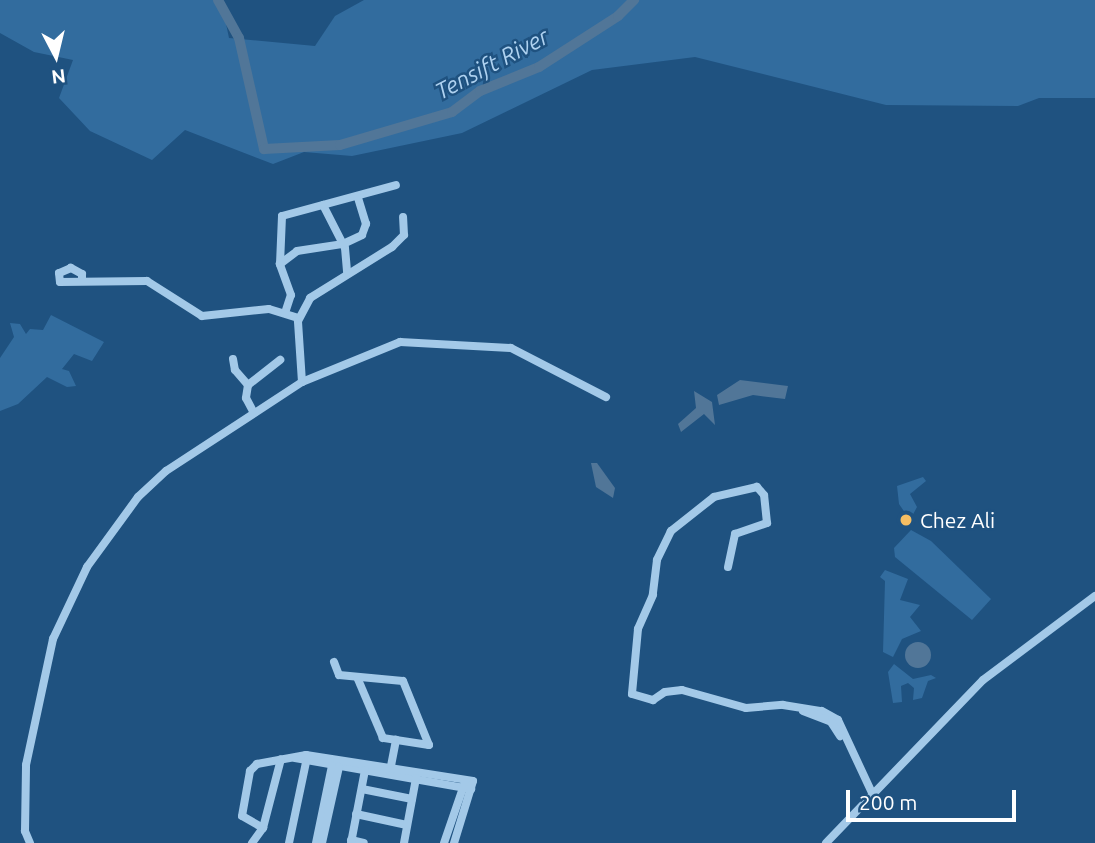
<!DOCTYPE html>
<html>
<head>
<meta charset="utf-8">
<style>
	body { margin:0 }
	#map { position:relative; width:1095px; height:843px; overflow:hidden; background:#1f5280; font-family:Ubuntu,sans-serif }
	div>[style] { position:absolute }
	.green>* { inset:0; background:#326c9e }
	.water>* { inset:0; background:#517698 }
	.round { border-radius:50% }
	.river>* { height:10px; margin:-5px; padding:0 5px; transform-origin:5px; border-radius:5px; background:#517698 }
	.minor>* { height:8px; margin:-4px; padding:0 4px; transform-origin:4px; border-radius:4px; background:#a3c9e8 }
	.dots>* { width:19px; height:19px; translate:-50% -50%; box-sizing:border-box; border:4px solid #1f5280; border-radius:50% }
	span { translate:-50% -50%; white-space:nowrap; text-align:center; line-height:1.15; -webkit-text-stroke:5px #1f5280; paint-order:stroke }
	.poi-label { font-size:21px; color:#fff }
	.left { translate:0 -50%; text-align:left }
	.water-label { font-size:23px; color:#afd2f0; font-style:italic }
	.north { position:absolute; left:21px; top:21px; width:70px; height:70px; -webkit-text-stroke:5px #1f5280; paint-order:stroke; rotate:173deg; font-size:19px; font-weight:700; line-height:28px; text-align:center; color:#fff }
	.north::after { content:''; display:block; margin:auto; width:24px; height:32px; background:#fff; clip-path:polygon(50% 0,100% 100%,50% 72%,0 100%) }
	.scale { position:absolute; left:846px; top:790px; width:170px; height:32px; box-sizing:border-box; border:4px solid #fff; border-top:0; padding-left:9px; font-size:21px; line-height:24px; white-space:nowrap; color:#fff; -webkit-text-stroke:5px #1f5280; paint-order:stroke }
</style>
</head>
<body>
<div id="map">
	<div class="green">
		<i style="clip-path:polygon(0 0,221px 0,229px 38px,315px 46px,335px 16px,364px 0,1095px 0,1095px 98px,1039px 98px,1018px 106px,886px 105px,695px 57px,592px 70px,462px 133px,352px 156px,304px 152px,273px 164px,185px 130px,152px 160px,90px 131px,59px 98px,73px 60px,34px 52px,0 33px)"></i>
		<i style="clip-path:polygon(51px 315px,104px 342px,92px 361px,74px 354px,62px 369px,69px 371px,76px 386px,67px 387px,47px 377px,18px 404px,0 411px,0 358px,14px 337px,10px 323px,20px 324px,26px 334px,30px 329px,43px 330px)"></i>
		<i style="clip-path:polygon(923px 477px,926px 481px,910px 494px,917px 507px,910px 520px,899px 504px,897px 486px)"></i>
		<i style="clip-path:polygon(911px 530px,931px 541px,991px 599px,972px 620px,895px 557px,894px 548px)"></i>
		<i style="clip-path:polygon(885px 570px,908px 579px,900px 600px,920px 605px,910px 617px,921px 631px,902px 639px,893px 657px,883px 652px,885px 581px,880px 577px)"></i>
		<i style="clip-path:polygon(894px 664px,913px 679px,931px 675px,936px 678px,928px 681px,922px 698px,913px 700px,914px 688px,908px 683px,901px 686px,902px 702px,893px 703px,888px 672px)"></i>
	</div>
	<div class="water">
		<i style="clip-path:polygon(740px 380px,788px 386px,785px 399px,753px 395px,719px 405px,717px 395px)"></i>
		<i style="clip-path:polygon(694px 391px,712px 402px,715px 425px,704px 414px,681px 432px,678px 424px,696px 408px)"></i>
		<i style="clip-path:polygon(591px 463px,597px 463px,615px 488px,613px 498px,596px 487px)"></i>
		<i class="round" style="left:905px;top:642px;width:26px;height:26px"></i>
	</div>
	<div class="river">
		<i style="left:218px;top:0;width:43px;rotate:61.1deg"></i>
		<i style="left:239px;top:38px;width:114px;rotate:77.3deg"></i>
		<i style="left:264px;top:149px;width:76px;rotate:-3deg"></i>
		<i style="left:340px;top:145px;width:117px;rotate:-16.4deg"></i>
		<i style="left:452px;top:112px;width:35px;rotate:-37deg"></i>
		<i style="left:480px;top:91px;width:64px;rotate:-22.1deg"></i>
		<i style="left:539px;top:67px;width:94px;rotate:-32.8deg"></i>
		<i style="left:618px;top:16px;width:23px;rotate:-45deg"></i>
	</div>
	<div class="minor">
		<i style="left:323px;top:205px;width:48px;rotate:62.9deg"></i>
		<i style="left:345px;top:248px;width:25px;rotate:85deg"></i>
		<i style="left:280px;top:264px;width:21px;rotate:-37deg"></i>
		<i style="left:297px;top:251px;width:47px;rotate:-8.7deg"></i>
		<i style="left:343px;top:244px;width:21px;rotate:-25deg"></i>
		<i style="left:362px;top:235px;width:12px;rotate:-70deg"></i>
		<i style="left:366px;top:224px;width:28px;rotate:-107deg"></i>
		<i style="left:82px;top:281px;width:7px;rotate:-90deg"></i>
		<i style="left:82px;top:274px;width:13px;rotate:-151deg"></i>
		<i style="left:71px;top:268px;width:13px;rotate:157deg"></i>
		<i style="left:59px;top:273px;width:9px;rotate:84deg"></i>
		<i style="left:60px;top:282px;width:87px;rotate:-0.7deg"></i>
		<i style="left:147px;top:281px;width:65px;rotate:32.5deg"></i>
		<i style="left:202px;top:316px;width:67px;rotate:-6deg"></i>
		<i style="left:269px;top:309px;width:31px;rotate:17deg"></i>
		<i style="left:285px;top:313px;width:19px;rotate:-72deg"></i>
		<i style="left:291px;top:295px;width:33px;rotate:-110deg"></i>
		<i style="left:280px;top:264px;width:48px;rotate:-87.6deg"></i>
		<i style="left:282px;top:216px;width:118px;rotate:-15.2deg"></i>
		<i style="left:233px;top:359px;width:11px;rotate:80deg"></i>
		<i style="left:235px;top:370px;width:20px;rotate:49deg"></i>
		<i style="left:248px;top:385px;width:13px;rotate:99deg"></i>
		<i style="left:246px;top:398px;width:17px;rotate:62deg"></i>
		<i style="left:302px;top:382px;width:61px;rotate:-93.8deg"></i>
		<i style="left:298px;top:321px;width:26px;rotate:-62deg"></i>
		<i style="left:310px;top:298px;width:97px;rotate:-31.9deg"></i>
		<i style="left:392px;top:247px;width:17px;rotate:-45deg"></i>
		<i style="left:404px;top:235px;width:18px;rotate:-93deg"></i>
		<i style="left:248px;top:385px;width:41px;rotate:-38deg"></i>
		<i style="left:728px;top:567px;width:34px;rotate:-78deg"></i>
		<i style="left:735px;top:534px;width:34px;rotate:-19deg"></i>
		<i style="left:767px;top:523px;width:28px;rotate:-96deg"></i>
		<i style="left:764px;top:495px;width:11px;rotate:-131deg"></i>
		<i style="left:757px;top:487px;width:44px;rotate:166.9deg"></i>
		<i style="left:714px;top:497px;width:55px;rotate:141.7deg"></i>
		<i style="left:671px;top:531px;width:32px;rotate:116deg"></i>
		<i style="left:657px;top:560px;width:35px;rotate:97deg"></i>
		<i style="left:653px;top:595px;width:37px;rotate:114deg"></i>
		<i style="left:638px;top:629px;width:65px;rotate:95.3deg"></i>
		<i style="left:632px;top:694px;width:22px;rotate:16deg"></i>
		<i style="left:653px;top:700px;width:14px;rotate:-34deg"></i>
		<i style="left:665px;top:692px;width:17px;rotate:-7deg"></i>
		<i style="left:682px;top:690px;width:66px;rotate:15.7deg"></i>
		<i style="left:746px;top:708px;width:37px;rotate:-5deg"></i>
		<i style="left:783px;top:705px;width:39px;rotate:9deg"></i>
		<i style="left:822px;top:711px;width:18px;rotate:29deg"></i>
		<i style="left:838px;top:720px;width:81px;rotate:65deg"></i>
		<i style="left:334px;top:662px;width:14px;rotate:69deg"></i>
		<i style="left:339px;top:675px;width:64px;rotate:5.4deg"></i>
		<i style="left:403px;top:681px;width:69px;rotate:67.9deg"></i>
		<i style="left:429px;top:745px;width:47px;rotate:-171.3deg"></i>
		<i style="left:383px;top:738px;width:66px;rotate:-113.1deg"></i>
		<i style="left:803px;top:711px;width:30px;rotate:21deg"></i>
		<i style="left:831px;top:722px;width:17px;rotate:57deg"></i>
		<i style="left:295px;top:758px;width:179px;rotate:10deg"></i>
		<i style="left:390px;top:771px;width:32px;rotate:-79deg"></i>
		<i style="left:362px;top:789px;width:51px;rotate:11.3deg"></i>
		<i style="left:356px;top:814px;width:52px;rotate:12.2deg"></i>
		<i style="left:263px;top:828px;width:24px;rotate:-150deg"></i>
		<i style="left:242px;top:816px;width:46px;rotate:-79.9deg"></i>
		<i style="left:250px;top:771px;width:10px;rotate:-45deg"></i>
		<i style="left:257px;top:764px;width:50px;rotate:-10.4deg"></i>
		<i style="left:306px;top:755px;width:169px;rotate:8.8deg"></i>
		<i style="left:473px;top:781px;width:65px;rotate:107deg"></i>
		<i style="left:351px;top:840px;width:13px;rotate:13deg"></i>
		<i style="left:30px;top:843px;width:13px;rotate:-113deg"></i>
		<i style="left:25px;top:831px;width:66px;rotate:-89.1deg"></i>
		<i style="left:26px;top:765px;width:129px;rotate:-77.9deg"></i>
		<i style="left:53px;top:639px;width:80px;rotate:-64.7deg"></i>
		<i style="left:87px;top:567px;width:87px;rotate:-53.9deg"></i>
		<i style="left:138px;top:497px;width:38px;rotate:-43deg"></i>
		<i style="left:166px;top:471px;width:163px;rotate:-33.2deg"></i>
		<i style="left:302px;top:382px;width:106px;rotate:-22.2deg"></i>
		<i style="left:400px;top:342px;width:111px;rotate:3.1deg"></i>
		<i style="left:511px;top:348px;width:107px;rotate:27.3deg"></i>
		<i style="left:252px;top:843px;width:19px;rotate:-54deg"></i>
		<i style="left:263px;top:828px;width:71px;rotate:-75.4deg"></i>
		<i style="left:289px;top:843px;width:83px;rotate:-78.1deg"></i>
		<i style="left:316px;top:843px;width:79px;rotate:-78.3deg"></i>
		<i style="left:322px;top:843px;width:78px;rotate:-77.4deg"></i>
		<i style="left:351px;top:843px;width:74px;rotate:-79.1deg"></i>
		<i style="left:404px;top:843px;width:66px;rotate:-79.5deg"></i>
		<i style="left:444px;top:843px;width:65px;rotate:-71deg"></i>
		<i style="left:826px;top:843px;width:226px;rotate:-46.1deg"></i>
		<i style="left:983px;top:680px;width:140px;rotate:-36.9deg"></i>
	</div>
	<div class="dots">
		<i style="left:906px;top:520px;background:#f6be63"></i>
	</div>
	<div class="poi-label">
		<span class="left" style="left:920px;top:520px">Chez Ali</span>
	</div>
	<div class="water-label">
		<span style="left:492px;top:64px;rotate:-28deg">Tensift River</span>
	</div>
	<div class="north">N</div>
	<div class="scale">200 m</div>
</div>
</body>
</html>
